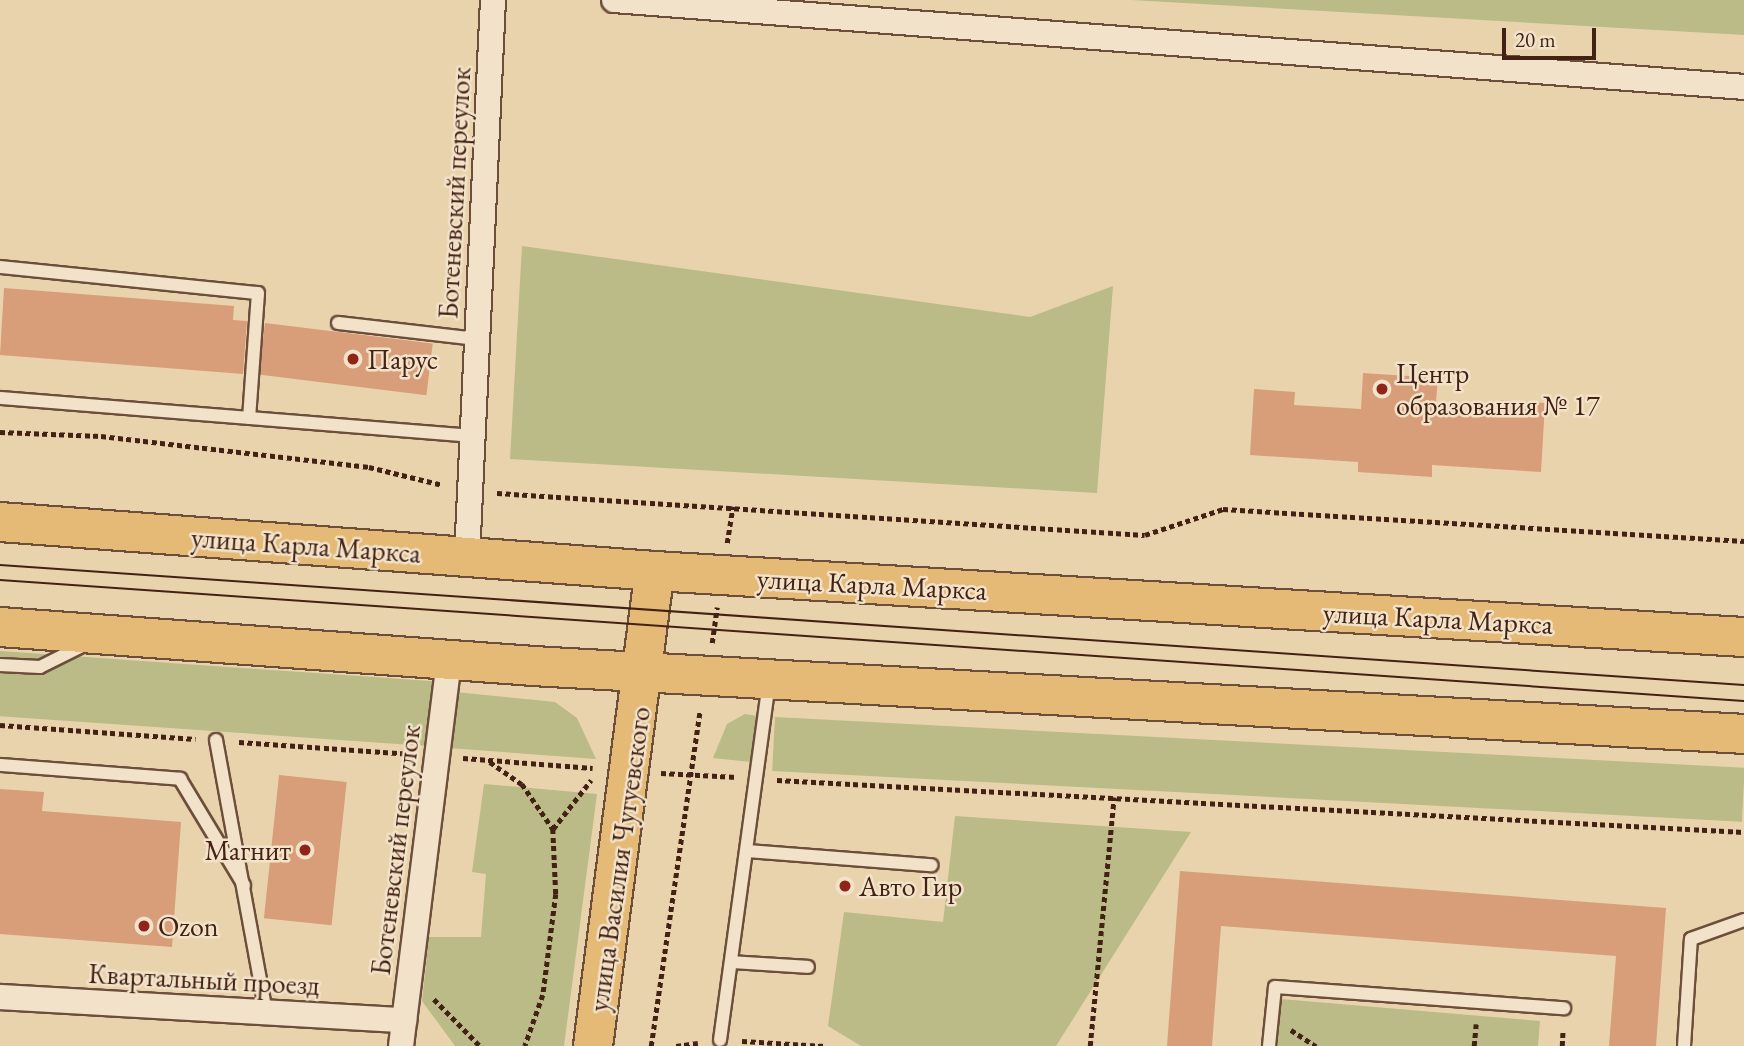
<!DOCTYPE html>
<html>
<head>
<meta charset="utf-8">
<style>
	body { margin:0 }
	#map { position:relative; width:1744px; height:1046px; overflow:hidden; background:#e9d3ac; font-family:"EB Garamond",serif }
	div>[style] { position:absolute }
	.green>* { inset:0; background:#babb87; transform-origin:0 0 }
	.building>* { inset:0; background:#d89d79; transform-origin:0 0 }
	.path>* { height:4.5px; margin-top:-2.25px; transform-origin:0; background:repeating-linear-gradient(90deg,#432114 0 5px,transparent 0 8.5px) }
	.roads { filter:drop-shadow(2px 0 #6c4e3a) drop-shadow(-2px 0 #6c4e3a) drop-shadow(0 2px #6c4e3a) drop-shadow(0 -2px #6c4e3a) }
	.lane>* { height:12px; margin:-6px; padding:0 6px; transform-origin:6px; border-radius:6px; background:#f1e2c9 }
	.street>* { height:24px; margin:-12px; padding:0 12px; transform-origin:12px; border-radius:12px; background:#f1e2c9 }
	.primary>* { height:38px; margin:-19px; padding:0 19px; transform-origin:19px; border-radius:19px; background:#e4ba76 }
	.tram>* { height:2px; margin:-1px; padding:0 1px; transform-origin:1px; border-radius:1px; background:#432114 }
	.dots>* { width:19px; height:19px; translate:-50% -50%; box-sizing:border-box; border:4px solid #f1e2c9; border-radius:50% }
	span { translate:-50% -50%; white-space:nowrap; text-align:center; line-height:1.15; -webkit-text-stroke:5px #f1e2c9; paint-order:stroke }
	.street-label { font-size:28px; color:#432114 }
	.poi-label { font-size:28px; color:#432114 }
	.left { translate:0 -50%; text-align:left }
	.right { translate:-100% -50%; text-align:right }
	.scale { position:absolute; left:1502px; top:28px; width:94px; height:32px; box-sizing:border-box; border:4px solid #432114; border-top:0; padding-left:9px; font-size:21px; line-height:24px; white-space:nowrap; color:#432114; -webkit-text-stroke:5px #f1e2c9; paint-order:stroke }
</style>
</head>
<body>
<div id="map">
	<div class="green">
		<i style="clip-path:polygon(1131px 0,1744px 0,1744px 35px)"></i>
		<i style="clip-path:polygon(522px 246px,1030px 317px,1113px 286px,1097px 493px,510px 459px)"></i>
		<i style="left:0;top:651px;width:435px;height:65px;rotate:4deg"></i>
		<i style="clip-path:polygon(455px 692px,555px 702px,577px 718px,596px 759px,449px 748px)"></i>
		<i style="clip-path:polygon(745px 714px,757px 716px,751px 762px,713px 758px,727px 724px)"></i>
		<i style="left:775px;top:717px;width:971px;height:54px;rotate:3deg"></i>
		<i style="clip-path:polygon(484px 784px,597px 794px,564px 1046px,455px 1046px,422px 1001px,429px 937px,481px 937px,486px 874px,472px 872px)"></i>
		<i style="clip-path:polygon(955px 816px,1191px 832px,1056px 1046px,861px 1046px,828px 1026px,844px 912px,943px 922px)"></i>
		<i style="clip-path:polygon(1281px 999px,1540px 1021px,1538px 1046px,1277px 1046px)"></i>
	</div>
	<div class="building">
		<i style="clip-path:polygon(4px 288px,234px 306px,233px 320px,247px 321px,243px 374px,0 355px)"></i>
		<i style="left:265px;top:323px;width:169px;height:52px;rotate:7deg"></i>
		<i style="clip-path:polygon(1363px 373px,1438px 378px,1435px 413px,1499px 417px,1500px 400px,1545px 403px,1541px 472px,1432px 465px,1432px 477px,1358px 472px,1358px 462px,1250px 455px,1254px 389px,1295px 392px,1294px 405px,1361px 409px)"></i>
		<i style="left:279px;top:775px;width:68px;height:144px;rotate:6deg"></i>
		<i style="clip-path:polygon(0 789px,44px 792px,42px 811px,181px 822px,172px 947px,0 934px)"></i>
		<i style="clip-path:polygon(1180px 871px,1666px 908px,1656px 1046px,1609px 1046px,1616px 956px,1221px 926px,1212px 1046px,1167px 1046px)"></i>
	</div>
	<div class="path">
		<i style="left:0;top:432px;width:101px;rotate:2.3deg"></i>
		<i style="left:101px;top:436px;width:270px;rotate:6.6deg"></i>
		<i style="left:369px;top:467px;width:76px;rotate:13.7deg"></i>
		<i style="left:497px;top:493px;width:649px;rotate:3.71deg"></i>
		<i style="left:1145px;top:535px;width:82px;rotate:-18.4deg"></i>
		<i style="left:1223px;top:509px;width:522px;rotate:3.51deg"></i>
		<i style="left:727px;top:543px;width:37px;rotate:-81deg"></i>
		<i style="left:712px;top:643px;width:36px;rotate:-82deg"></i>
		<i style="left:0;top:725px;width:196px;rotate:4.1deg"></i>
		<i style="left:239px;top:742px;width:173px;rotate:4deg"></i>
		<i style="left:463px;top:758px;width:130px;rotate:4.4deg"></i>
		<i style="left:490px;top:762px;width:39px;rotate:35deg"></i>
		<i style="left:522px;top:784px;width:55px;rotate:55.4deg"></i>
		<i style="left:553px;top:829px;width:65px;rotate:87.4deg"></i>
		<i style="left:556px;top:894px;width:102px;rotate:97.3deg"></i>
		<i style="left:543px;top:995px;width:54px;rotate:109.4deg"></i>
		<i style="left:661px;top:773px;width:76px;rotate:3deg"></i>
		<i style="left:777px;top:780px;width:968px;rotate:3.08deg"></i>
		<i style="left:553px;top:829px;width:62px;rotate:-52.2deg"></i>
		<i style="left:434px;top:999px;width:66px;rotate:45.6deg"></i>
		<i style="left:1291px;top:1030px;width:30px;rotate:33deg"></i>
		<i style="left:742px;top:1041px;width:83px;rotate:3.4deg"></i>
		<i style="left:651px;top:1046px;width:339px;rotate:-81.7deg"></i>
		<i style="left:676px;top:1046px;width:22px;rotate:-8deg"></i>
		<i style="left:1090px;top:1046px;width:250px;rotate:-84.5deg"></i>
		<i style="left:1474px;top:1046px;width:22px;rotate:-85deg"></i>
		<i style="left:1562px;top:1046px;width:17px;rotate:-87deg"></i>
	</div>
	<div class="roads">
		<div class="lane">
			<i style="left:0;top:267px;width:259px;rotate:5.8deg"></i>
			<i style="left:258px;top:293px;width:125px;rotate:94.1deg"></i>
			<i style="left:338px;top:323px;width:140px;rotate:6.6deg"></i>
			<i style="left:0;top:398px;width:475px;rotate:4.6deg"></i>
			<i style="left:0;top:665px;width:40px;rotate:2.9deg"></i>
			<i style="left:40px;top:667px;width:54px;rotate:-26.6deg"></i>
			<i style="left:216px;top:740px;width:277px;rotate:79.6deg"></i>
			<i style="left:0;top:765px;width:181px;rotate:4.4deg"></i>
			<i style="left:180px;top:779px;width:124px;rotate:58.9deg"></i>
			<i style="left:747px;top:851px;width:185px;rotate:4.4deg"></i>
			<i style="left:731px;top:962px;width:77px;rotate:3.7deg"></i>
			<i style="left:720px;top:1040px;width:359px;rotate:-82.2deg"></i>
			<i style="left:1269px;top:1046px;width:59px;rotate:-84.2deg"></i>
			<i style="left:1275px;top:987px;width:290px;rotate:4.2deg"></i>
			<i style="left:1684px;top:1046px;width:107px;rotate:-86.3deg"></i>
			<i style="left:1691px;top:939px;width:56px;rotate:-19.7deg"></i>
		</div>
		<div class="street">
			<i style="left:614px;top:0;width:1133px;rotate:4.4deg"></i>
			<i style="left:467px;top:557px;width:558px;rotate:-87.33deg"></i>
			<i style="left:0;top:997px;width:405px;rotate:3.3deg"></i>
			<i style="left:401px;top:1046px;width:388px;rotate:-82.9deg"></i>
		</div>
		<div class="primary">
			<i style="left:0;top:522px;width:657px;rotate:4.28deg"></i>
			<i style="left:655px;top:571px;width:1091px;rotate:3.47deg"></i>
			<i style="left:0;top:627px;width:534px;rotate:4.18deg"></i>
			<i style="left:533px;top:666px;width:1213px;rotate:3.21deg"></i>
			<i style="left:593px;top:1046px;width:479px;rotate:-82.6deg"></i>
		</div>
	</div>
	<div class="tram">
		<i style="left:0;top:565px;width:1748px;rotate:3.94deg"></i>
		<i style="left:0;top:580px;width:1748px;rotate:3.97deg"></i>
	</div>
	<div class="dots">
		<i style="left:353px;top:359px;background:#8f2418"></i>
		<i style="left:1382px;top:389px;background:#8f2418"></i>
		<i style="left:305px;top:850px;background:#8f2418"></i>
		<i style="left:845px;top:886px;background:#8f2418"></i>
		<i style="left:144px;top:926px;background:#8f2418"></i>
	</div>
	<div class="street-label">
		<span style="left:454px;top:193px;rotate:-87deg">Ботеневский переулок</span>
		<span style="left:306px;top:545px;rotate:4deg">улица Карла Маркса</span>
		<span style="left:872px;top:584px;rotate:3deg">улица Карла Маркса</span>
		<span style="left:1438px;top:618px;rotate:3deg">улица Карла Маркса</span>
		<span style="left:395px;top:850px;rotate:-83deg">Ботеневский переулок</span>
		<span style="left:619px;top:859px;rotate:-82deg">улица Василия Чугуевского</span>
		<span style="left:204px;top:979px;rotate:3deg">Квартальный проезд</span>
	</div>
	<div class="poi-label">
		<span class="left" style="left:367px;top:359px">Парус</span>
		<span class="left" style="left:1396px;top:389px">Центр<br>образования № 17</span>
		<span class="right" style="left:291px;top:850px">Магнит</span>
		<span class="left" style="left:859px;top:886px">Авто Гир</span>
		<span class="left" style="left:158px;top:926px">Ozon</span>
	</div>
	<div class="scale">20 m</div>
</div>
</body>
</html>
